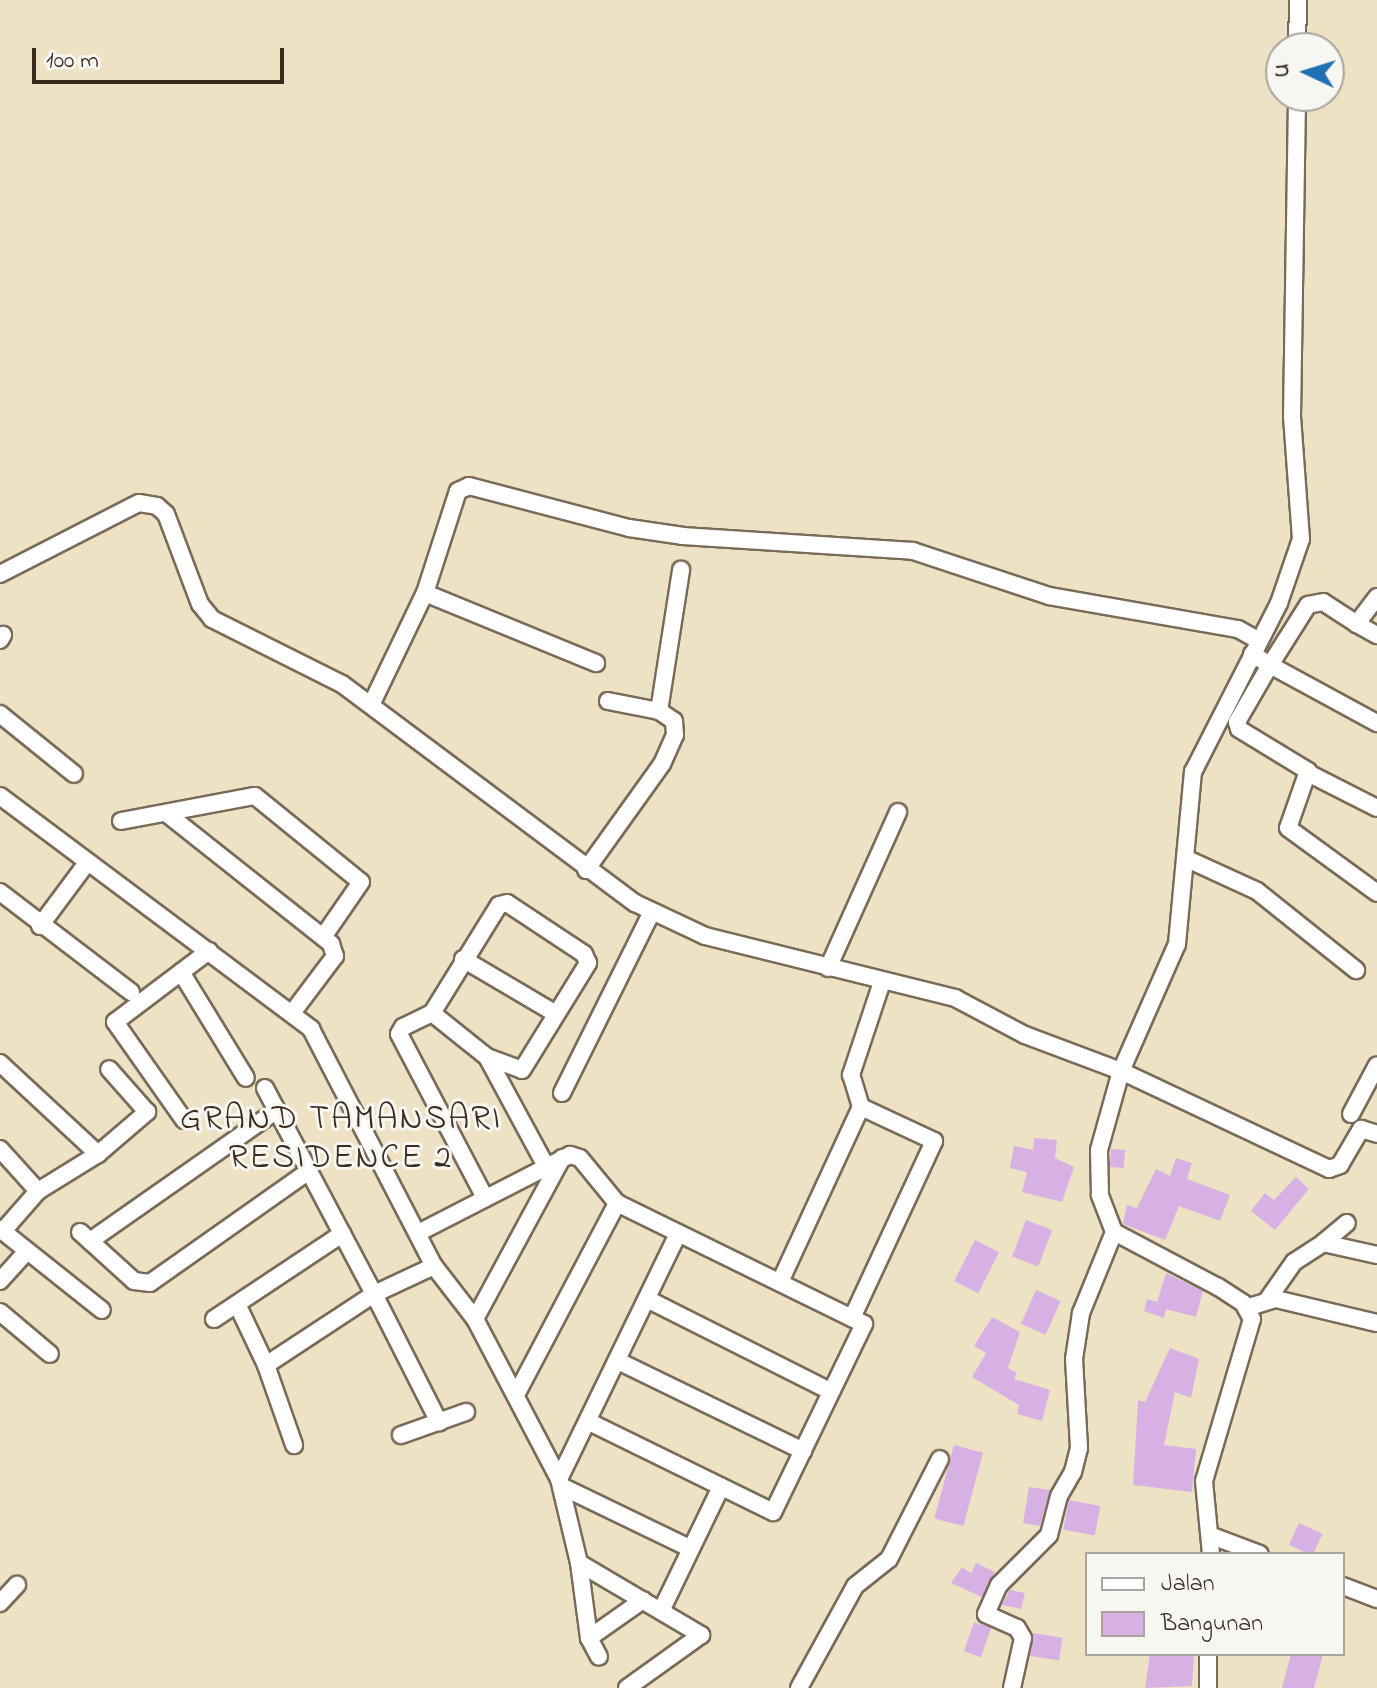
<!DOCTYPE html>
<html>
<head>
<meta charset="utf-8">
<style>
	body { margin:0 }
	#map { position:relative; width:1377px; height:1688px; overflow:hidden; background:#eee2c5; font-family:"Indie Flower",sans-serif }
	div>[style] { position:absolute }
	.building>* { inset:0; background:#d7b1e3; transform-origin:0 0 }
	.roads { filter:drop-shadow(2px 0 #7a6a58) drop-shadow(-2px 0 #7a6a58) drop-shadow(0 2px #7a6a58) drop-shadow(0 -2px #7a6a58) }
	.street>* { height:16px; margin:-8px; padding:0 8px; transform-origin:8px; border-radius:8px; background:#fff }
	span { translate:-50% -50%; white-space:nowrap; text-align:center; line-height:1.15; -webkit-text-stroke:6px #f6f6f2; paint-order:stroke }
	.neighbourhood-label { font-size:34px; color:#3b2a1e; letter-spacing:2px }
	.legend { position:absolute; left:1085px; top:1552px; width:260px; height:104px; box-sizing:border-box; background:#f6f6f2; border:2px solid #aba49d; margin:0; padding:10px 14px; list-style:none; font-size:24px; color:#3b2a1e }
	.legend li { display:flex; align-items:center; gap:16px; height:40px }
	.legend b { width:40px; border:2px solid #aba49d }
	.north { position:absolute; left:1265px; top:32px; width:80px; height:80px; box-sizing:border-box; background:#f6f6f2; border:2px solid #aba49d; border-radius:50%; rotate:274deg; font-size:22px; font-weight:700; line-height:32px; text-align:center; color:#3b2a1e }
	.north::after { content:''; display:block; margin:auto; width:28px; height:36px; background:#1f6fb2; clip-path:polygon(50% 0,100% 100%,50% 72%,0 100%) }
	.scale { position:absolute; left:32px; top:48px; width:252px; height:36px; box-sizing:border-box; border:4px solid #3b2a1e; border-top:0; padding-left:10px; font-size:24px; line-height:28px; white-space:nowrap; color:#3b2a1e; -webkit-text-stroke:6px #f6f6f2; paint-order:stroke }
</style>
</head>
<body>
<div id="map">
	<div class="building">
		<i style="clip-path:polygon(1034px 1138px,1057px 1140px,1055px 1158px,1074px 1167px,1062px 1202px,1022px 1192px,1027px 1172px,1010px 1168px,1014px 1146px,1033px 1150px)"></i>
		<i style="left:1111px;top:1149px;width:14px;height:18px;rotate:4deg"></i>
		<i style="clip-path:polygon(1176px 1158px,1192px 1163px,1187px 1179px,1230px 1195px,1220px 1221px,1179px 1206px,1165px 1240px,1123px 1224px,1127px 1205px,1137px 1208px,1156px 1169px,1170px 1176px)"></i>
		<i style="clip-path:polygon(1296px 1177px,1309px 1189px,1275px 1230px,1251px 1211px,1265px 1193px,1274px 1200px)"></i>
		<i style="left:1026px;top:1220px;width:28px;height:39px;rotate:21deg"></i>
		<i style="left:975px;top:1240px;width:27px;height:46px;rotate:27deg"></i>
		<i style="clip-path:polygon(1166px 1273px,1203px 1291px,1196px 1317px,1166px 1309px,1164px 1318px,1144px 1311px,1147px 1299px,1157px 1302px)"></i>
		<i style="left:1036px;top:1290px;width:27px;height:37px;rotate:24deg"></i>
		<i style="clip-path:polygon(992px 1317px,1020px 1332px,1008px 1368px,1017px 1373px,1014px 1379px,1050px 1390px,1042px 1421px,1017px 1414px,1019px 1405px,972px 1377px,986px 1353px,974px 1346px)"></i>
		<i style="clip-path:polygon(1170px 1348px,1199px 1359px,1191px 1398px,1175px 1392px,1164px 1445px,1196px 1449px,1192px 1492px,1133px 1485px,1138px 1400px,1145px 1402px)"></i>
		<i style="left:954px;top:1445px;width:30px;height:76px;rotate:15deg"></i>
		<i style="clip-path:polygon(1029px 1487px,1050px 1490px,1040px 1526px,1023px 1523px)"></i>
		<i style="left:1069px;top:1500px;width:32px;height:30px;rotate:11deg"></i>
		<i style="left:1299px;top:1523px;width:26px;height:24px;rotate:25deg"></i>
		<i style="clip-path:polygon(976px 1563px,995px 1572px,982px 1597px,951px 1583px,962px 1567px,971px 1573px)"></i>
		<i style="clip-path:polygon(1010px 1590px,1025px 1593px,1021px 1609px,1002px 1605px)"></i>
		<i style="left:974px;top:1622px;width:18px;height:31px;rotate:19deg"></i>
		<i style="left:1033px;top:1633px;width:30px;height:23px;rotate:9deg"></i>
		<i style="clip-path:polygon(1150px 1654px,1194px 1654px,1192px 1686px,1145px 1688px)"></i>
		<i style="clip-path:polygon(1291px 1654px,1323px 1654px,1314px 1688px,1282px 1688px)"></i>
	</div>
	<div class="roads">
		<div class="street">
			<i style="left:1297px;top:48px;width:48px;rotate:-88.8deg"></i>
			<i style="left:0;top:574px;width:156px;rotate:-27.1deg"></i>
			<i style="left:139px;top:503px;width:18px;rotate:9deg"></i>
			<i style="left:157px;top:506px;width:12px;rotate:42deg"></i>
			<i style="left:166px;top:514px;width:96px;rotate:69.3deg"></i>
			<i style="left:200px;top:604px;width:19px;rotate:51deg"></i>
			<i style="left:212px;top:619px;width:145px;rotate:26.6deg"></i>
			<i style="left:342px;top:684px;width:366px;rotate:36.8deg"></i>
			<i style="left:635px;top:903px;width:77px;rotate:25.2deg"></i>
			<i style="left:705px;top:936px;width:258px;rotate:13.9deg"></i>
			<i style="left:955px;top:998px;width:79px;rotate:27.9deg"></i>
			<i style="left:1025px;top:1035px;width:103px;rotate:20.6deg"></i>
			<i style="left:1121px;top:1071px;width:230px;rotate:25.2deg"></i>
			<i style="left:1329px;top:1169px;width:12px;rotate:-20deg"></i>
			<i style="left:1340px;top:1165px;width:42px;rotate:-59.7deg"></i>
			<i style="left:1361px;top:1129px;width:17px;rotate:17deg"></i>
			<i style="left:425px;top:593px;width:185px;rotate:22.3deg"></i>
			<i style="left:1377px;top:597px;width:34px;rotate:127deg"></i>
			<i style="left:1357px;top:624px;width:40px;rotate:-147.1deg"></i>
			<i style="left:1323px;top:602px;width:15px;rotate:169deg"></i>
			<i style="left:1308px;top:605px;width:71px;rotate:122.3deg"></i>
			<i style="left:1270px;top:665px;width:122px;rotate:28.5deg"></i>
			<i style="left:1357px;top:624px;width:23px;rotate:29deg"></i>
			<i style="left:0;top:640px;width:6px;rotate:-59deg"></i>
			<i style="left:1252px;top:654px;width:21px;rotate:31deg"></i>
			<i style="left:1270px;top:665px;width:66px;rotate:120.1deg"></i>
			<i style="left:1237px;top:722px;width:7px;rotate:74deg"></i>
			<i style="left:1239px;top:729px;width:81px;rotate:31.3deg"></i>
			<i style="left:1308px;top:771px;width:60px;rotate:109.3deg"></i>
			<i style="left:1288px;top:828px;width:110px;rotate:36.1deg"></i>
			<i style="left:608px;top:701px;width:52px;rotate:11.1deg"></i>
			<i style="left:371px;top:705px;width:124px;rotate:-64.3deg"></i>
			<i style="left:425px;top:593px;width:107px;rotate:-72.1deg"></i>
			<i style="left:458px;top:491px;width:12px;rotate:-24deg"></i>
			<i style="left:469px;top:486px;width:165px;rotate:14.7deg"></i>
			<i style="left:629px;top:528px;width:55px;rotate:8.4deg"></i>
			<i style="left:683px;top:536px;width:230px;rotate:3.7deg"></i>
			<i style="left:913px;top:551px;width:143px;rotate:18.3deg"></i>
			<i style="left:1049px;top:596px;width:192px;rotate:9.9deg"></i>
			<i style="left:1238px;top:629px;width:23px;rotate:29deg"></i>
			<i style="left:0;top:714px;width:95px;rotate:39deg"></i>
			<i style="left:1308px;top:773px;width:77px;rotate:26.9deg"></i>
			<i style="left:0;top:796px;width:389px;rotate:36.8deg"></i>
			<i style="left:311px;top:1029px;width:267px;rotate:62.6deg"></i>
			<i style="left:434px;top:1266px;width:67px;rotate:52.3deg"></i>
			<i style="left:475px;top:1319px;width:181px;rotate:62.3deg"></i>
			<i style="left:559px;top:1479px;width:270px;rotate:-64.1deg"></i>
			<i style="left:166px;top:813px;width:211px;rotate:38.4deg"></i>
			<i style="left:331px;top:944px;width:13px;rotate:72deg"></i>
			<i style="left:335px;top:956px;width:71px;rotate:127deg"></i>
			<i style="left:121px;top:821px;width:136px;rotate:-10.6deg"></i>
			<i style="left:255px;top:796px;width:136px;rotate:39.1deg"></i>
			<i style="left:361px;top:882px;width:67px;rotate:124.6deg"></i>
			<i style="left:1185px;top:858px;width:79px;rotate:24.6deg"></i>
			<i style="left:1257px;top:891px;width:127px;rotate:38.6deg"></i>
			<i style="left:586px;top:870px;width:130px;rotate:-54.4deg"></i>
			<i style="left:662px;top:764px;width:32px;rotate:-66deg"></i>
			<i style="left:675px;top:735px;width:14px;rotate:-94deg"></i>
			<i style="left:674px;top:721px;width:18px;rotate:-146deg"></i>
			<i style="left:659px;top:711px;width:143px;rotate:-81.1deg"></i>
			<i style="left:0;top:892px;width:165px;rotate:37.4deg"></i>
			<i style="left:40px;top:926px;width:77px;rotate:-53.4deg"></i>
			<i style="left:463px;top:959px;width:108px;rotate:30.6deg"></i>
			<i style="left:828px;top:968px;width:171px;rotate:-65.8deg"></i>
			<i style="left:181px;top:972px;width:124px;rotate:58.5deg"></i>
			<i style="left:432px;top:1013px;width:32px;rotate:154deg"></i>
			<i style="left:403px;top:1027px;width:8px;rotate:120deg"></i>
			<i style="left:399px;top:1034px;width:185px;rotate:62.3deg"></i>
			<i style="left:487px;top:1057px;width:37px;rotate:20deg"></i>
			<i style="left:522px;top:1070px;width:126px;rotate:-58.3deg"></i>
			<i style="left:588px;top:963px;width:10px;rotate:-114deg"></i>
			<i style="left:584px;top:954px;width:92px;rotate:-146.5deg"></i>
			<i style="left:507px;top:903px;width:8px;rotate:166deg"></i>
			<i style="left:499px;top:905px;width:127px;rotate:121.8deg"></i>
			<i style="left:432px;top:1013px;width:70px;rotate:38.7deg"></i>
			<i style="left:487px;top:1057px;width:124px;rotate:61.6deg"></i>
			<i style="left:0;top:1063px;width:134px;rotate:42.9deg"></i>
			<i style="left:98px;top:1154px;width:70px;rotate:148.3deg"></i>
			<i style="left:38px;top:1191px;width:53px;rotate:131.2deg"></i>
			<i style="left:562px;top:1093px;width:202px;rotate:-63.6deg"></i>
			<i style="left:1351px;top:1114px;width:55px;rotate:-62deg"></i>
			<i style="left:184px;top:1120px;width:120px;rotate:-125.1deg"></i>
			<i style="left:115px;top:1022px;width:118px;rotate:-37.1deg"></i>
			<i style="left:0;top:1149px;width:57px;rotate:47.9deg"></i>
			<i style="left:98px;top:1154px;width:65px;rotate:-40.6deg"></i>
			<i style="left:147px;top:1112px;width:57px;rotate:-131.5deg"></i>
			<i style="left:0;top:1229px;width:130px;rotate:38.5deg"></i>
			<i style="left:80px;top:1232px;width:73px;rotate:42.2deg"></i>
			<i style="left:134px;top:1281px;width:16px;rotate:7deg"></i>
			<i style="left:150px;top:1283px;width:194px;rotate:-35.2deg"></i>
			<i style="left:418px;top:1233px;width:171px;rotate:-27.2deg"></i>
			<i style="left:570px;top:1155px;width:10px;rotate:17deg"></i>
			<i style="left:580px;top:1158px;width:58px;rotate:50.6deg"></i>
			<i style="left:617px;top:1203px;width:275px;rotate:26.1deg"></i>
			<i style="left:864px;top:1324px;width:209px;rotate:115.8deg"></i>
			<i style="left:773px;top:1512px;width:205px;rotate:-153.9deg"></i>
			<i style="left:90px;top:1241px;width:228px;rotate:-35deg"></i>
			<i style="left:1323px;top:1243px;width:31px;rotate:-40deg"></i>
			<i style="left:434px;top:1266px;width:66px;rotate:155deg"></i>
			<i style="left:374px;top:1294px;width:144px;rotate:63.1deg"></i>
			<i style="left:0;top:1281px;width:40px;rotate:-48deg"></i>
			<i style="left:780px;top:1282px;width:193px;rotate:-65.2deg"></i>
			<i style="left:861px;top:1107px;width:34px;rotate:-107deg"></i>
			<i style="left:851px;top:1075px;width:98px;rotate:-71.6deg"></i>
			<i style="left:647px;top:1299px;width:205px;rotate:26.7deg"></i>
			<i style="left:1268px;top:1299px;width:45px;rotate:-54.9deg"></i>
			<i style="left:1294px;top:1262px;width:35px;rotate:-33deg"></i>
			<i style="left:1323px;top:1243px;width:55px;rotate:12.5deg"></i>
			<i style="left:237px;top:1304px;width:68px;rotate:64.6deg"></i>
			<i style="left:266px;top:1365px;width:129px;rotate:-33.3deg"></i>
			<i style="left:374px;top:1294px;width:233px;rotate:-117.9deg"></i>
			<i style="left:1246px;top:1308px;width:31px;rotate:-17deg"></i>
			<i style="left:1276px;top:1299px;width:104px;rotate:13.4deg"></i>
			<i style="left:0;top:1312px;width:65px;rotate:40deg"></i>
			<i style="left:852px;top:1318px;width:195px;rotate:-65.1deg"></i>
			<i style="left:934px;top:1141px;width:81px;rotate:-155deg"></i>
			<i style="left:214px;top:1319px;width:154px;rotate:-33.6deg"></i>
			<i style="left:475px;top:1319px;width:183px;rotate:-61.6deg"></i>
			<i style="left:618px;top:1361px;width:206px;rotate:25.9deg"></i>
			<i style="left:266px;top:1365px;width:85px;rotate:70.7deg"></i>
			<i style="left:517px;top:1393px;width:215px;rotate:-62.2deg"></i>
			<i style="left:401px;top:1435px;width:69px;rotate:-19.5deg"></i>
			<i style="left:559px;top:1479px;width:86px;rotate:76.6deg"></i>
			<i style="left:579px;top:1563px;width:76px;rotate:82.4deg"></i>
			<i style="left:589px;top:1638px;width:21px;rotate:62deg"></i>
			<i style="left:563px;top:1487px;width:142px;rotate:25.8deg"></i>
			<i style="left:1212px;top:1536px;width:51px;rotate:20.6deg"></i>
			<i style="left:1211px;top:1554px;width:73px;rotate:-95.5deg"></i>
			<i style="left:1204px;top:1481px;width:169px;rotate:-73.5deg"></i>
			<i style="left:1252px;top:1319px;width:18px;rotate:-119deg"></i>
			<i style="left:1243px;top:1303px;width:30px;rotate:-147deg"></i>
			<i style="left:1218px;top:1287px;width:118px;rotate:-152.1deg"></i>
			<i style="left:1114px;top:1232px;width:40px;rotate:-111deg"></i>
			<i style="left:1100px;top:1195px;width:45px;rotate:-91.3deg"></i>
			<i style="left:1099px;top:1150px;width:82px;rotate:-74.4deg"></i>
			<i style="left:1121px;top:1071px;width:139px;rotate:-66.2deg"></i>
			<i style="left:1177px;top:944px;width:173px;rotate:-84.7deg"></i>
			<i style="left:1193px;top:772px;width:190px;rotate:-63deg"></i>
			<i style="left:1279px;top:603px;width:68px;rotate:-71deg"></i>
			<i style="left:1301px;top:539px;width:122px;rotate:-94.2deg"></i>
			<i style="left:1292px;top:417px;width:321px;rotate:-89.1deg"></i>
			<i style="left:579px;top:1563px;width:142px;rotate:30.5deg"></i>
			<i style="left:701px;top:1635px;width:91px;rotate:144.4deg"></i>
			<i style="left:1343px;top:1586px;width:36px;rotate:21deg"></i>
			<i style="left:0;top:1603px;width:25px;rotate:-47deg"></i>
			<i style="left:661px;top:1611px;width:138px;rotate:-64.2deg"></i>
			<i style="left:589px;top:1638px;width:66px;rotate:-35.1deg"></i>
			<i style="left:799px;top:1688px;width:116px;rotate:-61.2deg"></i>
			<i style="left:855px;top:1586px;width:43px;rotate:-38.5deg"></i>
			<i style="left:889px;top:1559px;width:112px;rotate:-63deg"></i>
			<i style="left:1012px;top:1688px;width:51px;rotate:-77.6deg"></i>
			<i style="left:1023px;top:1638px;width:12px;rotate:-121deg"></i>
			<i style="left:1017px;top:1628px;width:34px;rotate:-156deg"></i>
			<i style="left:986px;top:1614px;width:32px;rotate:-66deg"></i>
			<i style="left:999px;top:1585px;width:71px;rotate:-45deg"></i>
			<i style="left:1049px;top:1535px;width:40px;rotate:-75.6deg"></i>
			<i style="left:1059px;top:1496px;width:28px;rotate:-60deg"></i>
			<i style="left:1073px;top:1472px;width:25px;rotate:-76deg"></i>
			<i style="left:1079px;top:1448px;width:89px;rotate:-93.2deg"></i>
			<i style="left:1074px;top:1359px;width:47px;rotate:-81.3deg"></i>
			<i style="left:1081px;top:1313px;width:87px;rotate:-67.8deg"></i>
			<i style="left:1208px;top:1688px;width:34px;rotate:-90deg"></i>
		</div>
	</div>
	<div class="neighbourhood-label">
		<span style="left:341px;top:1140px">GRAND TAMANSARI<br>RESIDENCE 2</span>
	</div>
	<ul class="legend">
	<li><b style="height:10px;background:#fff"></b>Jalan</li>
	<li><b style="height:22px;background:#d7b1e3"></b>Bangunan</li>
	</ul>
	<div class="north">U</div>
	<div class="scale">100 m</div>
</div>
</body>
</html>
